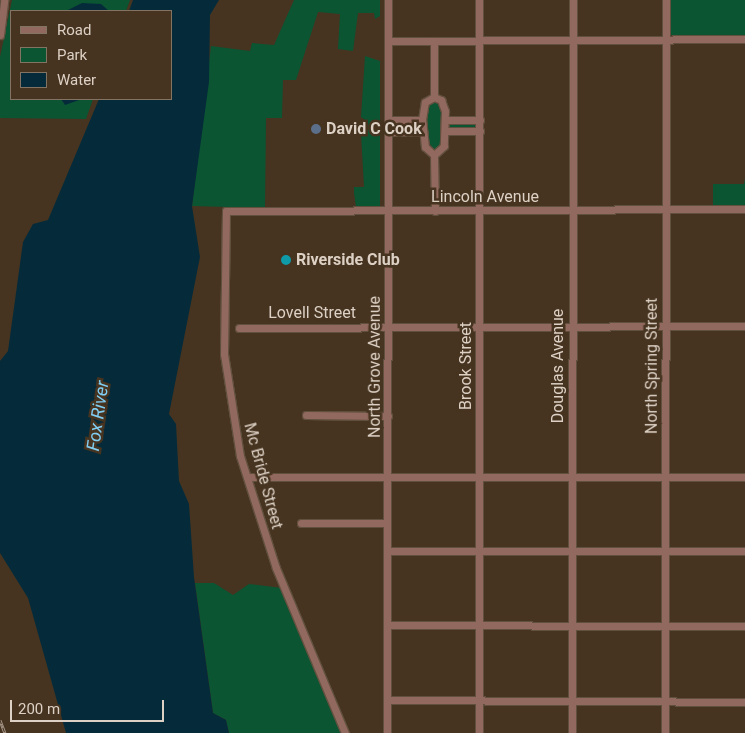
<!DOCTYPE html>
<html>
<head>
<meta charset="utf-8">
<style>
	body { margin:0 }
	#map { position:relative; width:745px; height:733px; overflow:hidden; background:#463420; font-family:Roboto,sans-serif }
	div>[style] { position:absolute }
	.green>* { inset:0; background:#0b5533; transform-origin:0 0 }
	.water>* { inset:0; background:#052b3a }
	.roads { filter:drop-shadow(1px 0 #61503e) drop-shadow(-1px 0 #61503e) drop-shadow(0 1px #61503e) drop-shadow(0 -1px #61503e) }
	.minor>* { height:7px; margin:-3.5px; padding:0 3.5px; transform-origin:3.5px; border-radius:3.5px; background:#92695e }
	.rail>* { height:3px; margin-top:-1.5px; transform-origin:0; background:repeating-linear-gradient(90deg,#463420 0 4px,#a49586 0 8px); box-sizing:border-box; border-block:1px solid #a49586 }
	.dots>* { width:14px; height:14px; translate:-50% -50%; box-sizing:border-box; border:2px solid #463420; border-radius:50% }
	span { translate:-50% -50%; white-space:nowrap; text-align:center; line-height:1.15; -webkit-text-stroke:5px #463420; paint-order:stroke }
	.poi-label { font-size:16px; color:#ddd1c5; font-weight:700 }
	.left { translate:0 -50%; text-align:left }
	.street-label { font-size:16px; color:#ddd1c5 }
	.water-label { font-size:18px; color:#80cdf2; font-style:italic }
	.legend { position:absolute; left:10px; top:10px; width:162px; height:90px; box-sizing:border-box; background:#463420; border:1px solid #827362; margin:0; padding:6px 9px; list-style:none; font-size:15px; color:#ddd1c5 }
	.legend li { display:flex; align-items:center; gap:10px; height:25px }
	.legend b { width:25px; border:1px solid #827362 }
	.scale { position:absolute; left:10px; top:700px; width:154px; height:22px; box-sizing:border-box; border:2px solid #ddd1c5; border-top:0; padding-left:6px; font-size:15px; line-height:18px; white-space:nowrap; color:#ddd1c5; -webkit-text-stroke:4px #463420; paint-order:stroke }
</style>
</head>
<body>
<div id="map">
	<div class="green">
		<i style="clip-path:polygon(12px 0,130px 0,126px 11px,11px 11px,11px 99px,93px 99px,86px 119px,0 118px,0 57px)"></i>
		<i style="clip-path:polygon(294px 0,380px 0,380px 16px,375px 19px,374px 13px,358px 13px,353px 51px,338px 49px,340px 14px,318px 12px,296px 80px,283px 80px,282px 118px,266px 118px,265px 208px,192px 206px,211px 46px,250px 51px,252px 43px,274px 45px)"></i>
		<i style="left:671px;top:0;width:74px;height:35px"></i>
		<i style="clip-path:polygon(365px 56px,380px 61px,380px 206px,356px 207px,354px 193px,354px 187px,364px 187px,361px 133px,369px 129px,368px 122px,361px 117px)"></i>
		<i style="clip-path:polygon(434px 100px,442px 105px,441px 145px,434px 151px,425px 135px,425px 108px)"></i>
		<i style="clip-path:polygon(392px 122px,419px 123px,419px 128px,393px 129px)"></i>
		<i style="left:449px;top:122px;width:27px;height:7px"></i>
		<i style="clip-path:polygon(745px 179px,745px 206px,713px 206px,713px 184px,744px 184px)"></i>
		<i style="clip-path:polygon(195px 583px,214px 583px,233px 595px,249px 584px,282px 588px,342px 733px,229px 733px,226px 720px,213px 713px)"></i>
	</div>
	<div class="water">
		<i style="clip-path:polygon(133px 0,219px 0,210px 15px,209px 82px,192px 206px,200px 257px,169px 414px,176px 424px,179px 481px,189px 504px,194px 577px,213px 713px,226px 720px,229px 733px,66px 733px,28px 598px,0 553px,0 361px,8px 351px,23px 242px,33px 224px,48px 220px,99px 99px,171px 99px,171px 11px,129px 11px)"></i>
		<i style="clip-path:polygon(82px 3px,101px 4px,109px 11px,66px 11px)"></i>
		<i style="clip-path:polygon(61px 99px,82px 99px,65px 105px)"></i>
	</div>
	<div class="roads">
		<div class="minor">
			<i style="left:0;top:35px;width:35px;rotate:-83deg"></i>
			<i style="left:388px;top:41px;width:357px;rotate:-0.3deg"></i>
			<i style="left:434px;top:97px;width:8px;rotate:23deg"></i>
			<i style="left:441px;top:100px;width:12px;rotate:70deg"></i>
			<i style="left:445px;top:111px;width:35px;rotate:92deg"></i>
			<i style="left:444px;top:146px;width:13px;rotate:138deg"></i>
			<i style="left:434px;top:155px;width:12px;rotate:-138deg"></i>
			<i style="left:425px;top:147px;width:27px;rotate:-96deg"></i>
			<i style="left:422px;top:120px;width:18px;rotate:-81deg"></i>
			<i style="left:425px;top:102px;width:10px;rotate:-29deg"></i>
			<i style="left:434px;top:97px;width:56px;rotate:-90deg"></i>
			<i style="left:388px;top:120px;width:34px"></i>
			<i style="left:445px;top:120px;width:35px"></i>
			<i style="left:445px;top:131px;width:35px"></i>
			<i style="left:388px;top:132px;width:35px"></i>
			<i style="left:434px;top:155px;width:56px;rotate:89deg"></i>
			<i style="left:239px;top:328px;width:506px;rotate:-0.23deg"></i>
			<i style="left:306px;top:415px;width:82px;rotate:0.7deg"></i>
			<i style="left:247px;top:477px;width:498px"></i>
			<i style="left:301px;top:523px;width:86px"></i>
			<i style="left:387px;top:551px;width:358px"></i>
			<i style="left:387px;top:625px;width:358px;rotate:0.2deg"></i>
			<i style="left:387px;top:700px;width:358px;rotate:0.3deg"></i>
			<i style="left:345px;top:733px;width:179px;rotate:-112.7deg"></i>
			<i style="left:276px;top:568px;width:118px;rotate:-107.8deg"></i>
			<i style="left:240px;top:456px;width:103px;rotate:-98.9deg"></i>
			<i style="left:224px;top:354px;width:143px;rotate:-89.2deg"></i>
			<i style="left:226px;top:211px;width:519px;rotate:-0.22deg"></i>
			<i style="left:387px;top:733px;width:733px;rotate:-89.92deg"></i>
			<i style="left:479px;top:733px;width:733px;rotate:-90deg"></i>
			<i style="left:572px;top:733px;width:733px;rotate:-89.92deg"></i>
			<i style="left:665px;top:733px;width:733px;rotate:-89.92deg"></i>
		</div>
	</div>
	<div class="rail">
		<i style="left:0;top:720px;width:14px;rotate:69deg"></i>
	</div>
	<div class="dots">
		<i style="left:316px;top:129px;background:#5c6f8a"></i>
		<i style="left:286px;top:260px;background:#0f9aa8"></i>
	</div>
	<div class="poi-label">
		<span class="left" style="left:326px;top:129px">David C Cook</span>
		<span class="left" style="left:296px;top:260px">Riverside Club</span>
	</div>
	<div class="street-label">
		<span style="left:485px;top:197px">Lincoln Avenue</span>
		<span style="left:312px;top:313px">Lovell Street</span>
		<span style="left:466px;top:366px;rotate:-90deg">Brook Street</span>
		<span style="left:558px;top:366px;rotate:-90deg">Douglas Avenue</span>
		<span style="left:652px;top:366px;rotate:-90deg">North Spring Street</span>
		<span style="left:375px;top:367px;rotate:-90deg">North Grove Avenue</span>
		<span style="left:263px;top:476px;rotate:75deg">Mc Bride Street</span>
	</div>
	<div class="water-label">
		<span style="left:98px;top:416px;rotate:-82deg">Fox River</span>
	</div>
	<ul class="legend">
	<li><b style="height:6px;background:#92695e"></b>Road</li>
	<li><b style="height:14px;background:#0b5533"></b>Park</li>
	<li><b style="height:14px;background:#052b3a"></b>Water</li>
	</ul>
	<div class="scale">200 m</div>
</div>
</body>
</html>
